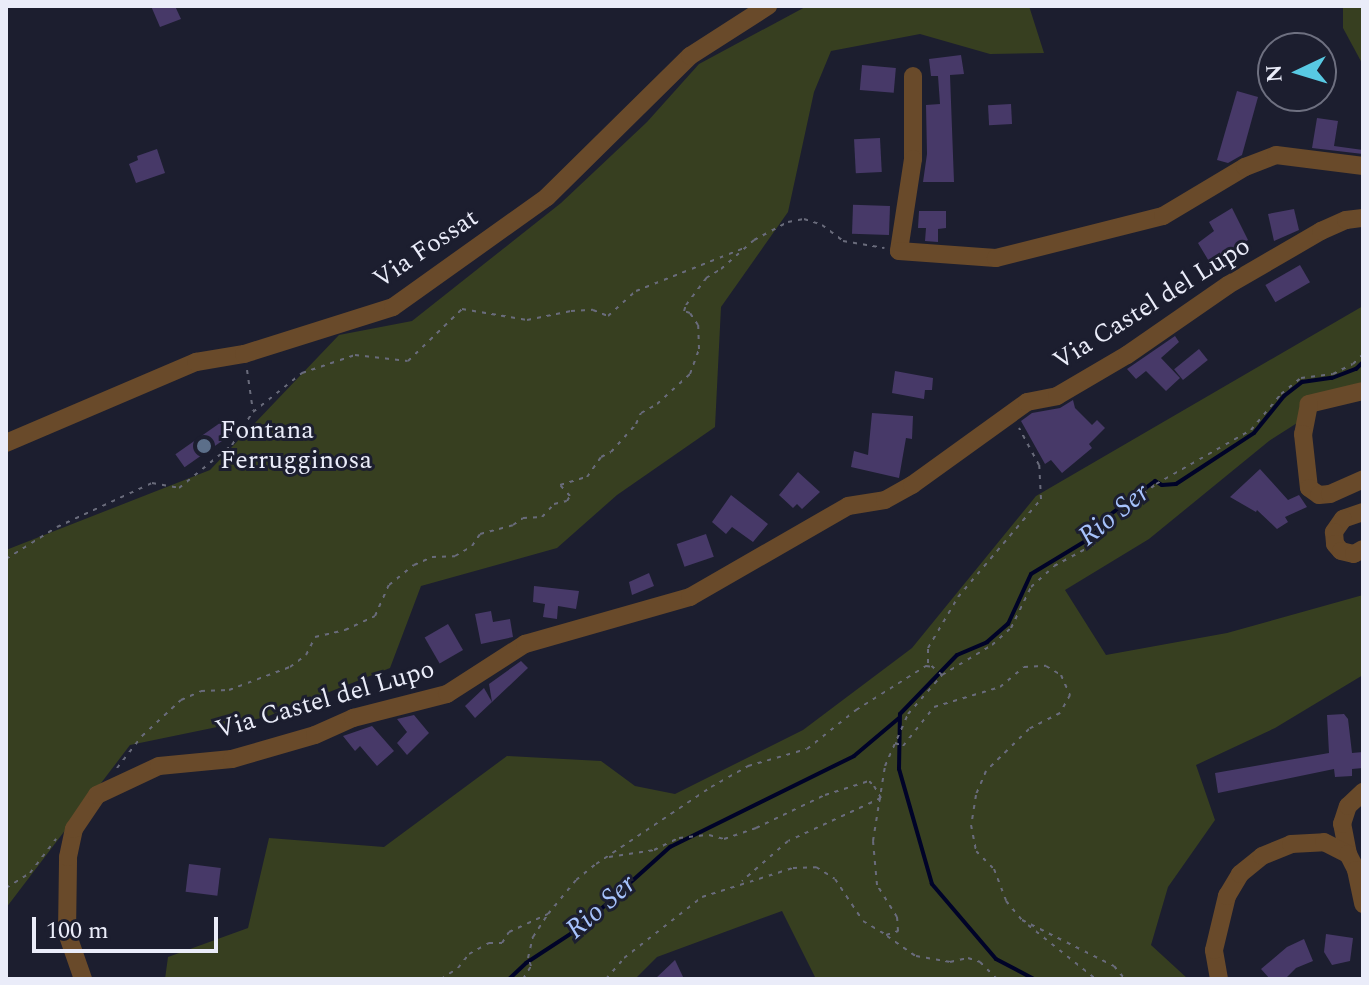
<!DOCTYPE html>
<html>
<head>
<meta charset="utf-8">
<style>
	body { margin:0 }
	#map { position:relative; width:1369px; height:985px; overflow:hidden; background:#1c1e2f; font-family:Spectral,serif }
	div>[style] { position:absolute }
	.green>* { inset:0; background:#373f20 }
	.stream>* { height:4px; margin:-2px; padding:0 2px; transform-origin:2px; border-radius:2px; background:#000328 }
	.building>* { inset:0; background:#473968; transform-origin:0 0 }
	.path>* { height:2px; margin-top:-1px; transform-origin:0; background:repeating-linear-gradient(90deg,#696b7b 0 4px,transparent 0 10px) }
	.minor>* { height:18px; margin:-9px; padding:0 9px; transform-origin:9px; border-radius:9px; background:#694a2a }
	.dots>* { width:22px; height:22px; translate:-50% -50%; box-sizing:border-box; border:4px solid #1c1e2f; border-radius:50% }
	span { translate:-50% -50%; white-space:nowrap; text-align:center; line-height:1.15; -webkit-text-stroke:6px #1c1e2f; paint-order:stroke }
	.street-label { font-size:26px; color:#eaecf9 }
	.poi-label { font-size:26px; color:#eaecf9 }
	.left { translate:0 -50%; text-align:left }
	.water-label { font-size:28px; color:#a6c2fc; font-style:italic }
	.frame { position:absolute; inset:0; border:8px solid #eaecf9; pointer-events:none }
	.north { position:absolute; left:1257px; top:32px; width:80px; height:80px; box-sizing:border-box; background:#1c1e2f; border:2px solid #6e7080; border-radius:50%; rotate:266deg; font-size:22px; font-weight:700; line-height:32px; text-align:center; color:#eaecf9 }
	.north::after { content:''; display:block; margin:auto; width:28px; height:36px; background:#58c9e3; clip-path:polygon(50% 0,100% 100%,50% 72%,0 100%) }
	.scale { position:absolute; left:32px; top:917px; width:186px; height:36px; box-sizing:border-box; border:4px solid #eaecf9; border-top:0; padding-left:10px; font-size:24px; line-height:28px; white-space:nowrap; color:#eaecf9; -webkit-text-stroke:6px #1c1e2f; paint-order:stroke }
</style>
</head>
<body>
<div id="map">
	<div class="green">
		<i style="clip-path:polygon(807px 6px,1029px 6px,1044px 53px,990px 54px,920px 34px,831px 51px,814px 92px,788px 212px,721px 307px,715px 427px,617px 495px,557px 548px,421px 586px,390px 668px,266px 717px,130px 745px,6px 908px,6px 550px,210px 470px,339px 335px,412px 321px,561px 203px,647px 122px,699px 64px)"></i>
		<i style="clip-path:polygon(1343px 6px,1363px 6px,1363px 65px,1343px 28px)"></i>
		<i style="clip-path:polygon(1363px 306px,1363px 381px,1269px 441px,1149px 539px,1065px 590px,1106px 655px,1227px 633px,1363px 595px,1363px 675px,1275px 728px,1196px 765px,1215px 820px,1168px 887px,1151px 945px,1188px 979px,816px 979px,782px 911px,657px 957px,635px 979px,165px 979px,168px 957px,248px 928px,269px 838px,384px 847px,507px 756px,601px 761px,635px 786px,675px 794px,803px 730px,912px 648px,1036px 496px)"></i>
	</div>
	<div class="stream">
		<i style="left:509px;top:979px;width:23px;rotate:-43deg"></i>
		<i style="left:526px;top:963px;width:66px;rotate:-33.2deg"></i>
		<i style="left:581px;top:927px;width:120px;rotate:-42deg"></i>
		<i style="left:670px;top:847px;width:205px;rotate:-26.3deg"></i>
		<i style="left:854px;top:756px;width:59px;rotate:-40.2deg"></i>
		<i style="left:1034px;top:979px;width:43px;rotate:-152.2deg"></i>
		<i style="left:996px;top:959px;width:99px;rotate:-130.5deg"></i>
		<i style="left:932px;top:884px;width:120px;rotate:-106deg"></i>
		<i style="left:899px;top:769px;width:55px;rotate:-89deg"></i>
		<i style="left:900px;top:714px;width:82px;rotate:-46deg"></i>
		<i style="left:957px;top:655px;width:33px;rotate:-23deg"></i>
		<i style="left:987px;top:642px;width:28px;rotate:-41deg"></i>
		<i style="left:1008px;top:624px;width:55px;rotate:-65.3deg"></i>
		<i style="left:1031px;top:574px;width:71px;rotate:-31.2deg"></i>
		<i style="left:1092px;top:537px;width:30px;rotate:-50deg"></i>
		<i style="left:1111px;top:514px;width:55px;rotate:-36.9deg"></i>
		<i style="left:1155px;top:481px;width:8px;rotate:30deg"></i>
		<i style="left:1162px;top:485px;width:14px;rotate:-4deg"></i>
		<i style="left:1176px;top:484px;width:93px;rotate:-33.2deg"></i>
		<i style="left:1254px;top:433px;width:48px;rotate:-51deg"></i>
		<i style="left:1284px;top:396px;width:23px;rotate:-38deg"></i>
		<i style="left:1302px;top:382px;width:30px;rotate:-8deg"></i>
		<i style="left:1332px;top:378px;width:26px;rotate:-21deg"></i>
		<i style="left:1356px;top:369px;width:10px;rotate:-45deg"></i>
	</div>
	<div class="building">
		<i style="clip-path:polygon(151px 6px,175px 6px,181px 19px,160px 27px)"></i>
		<i style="clip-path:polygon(961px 55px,964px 74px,950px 75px,954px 182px,923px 182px,927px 154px,926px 105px,940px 104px,938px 76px,931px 76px,929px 59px)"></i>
		<i style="left:862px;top:65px;width:34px;height:25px;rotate:5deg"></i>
		<i style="clip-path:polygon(1237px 91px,1258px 97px,1242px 155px,1228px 163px,1217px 160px)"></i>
		<i style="left:1011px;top:104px;width:20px;height:23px;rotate:87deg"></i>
		<i style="clip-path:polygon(1317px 118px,1338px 121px,1334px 146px,1363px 150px,1363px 154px,1312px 148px)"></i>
		<i style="left:880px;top:138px;width:34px;height:26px;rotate:87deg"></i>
		<i style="clip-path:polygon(157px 149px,165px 173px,136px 183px,129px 164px,138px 160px,137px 156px)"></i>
		<i style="left:890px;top:206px;width:29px;height:37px;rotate:92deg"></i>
		<i style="clip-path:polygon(1232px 208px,1248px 240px,1210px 263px,1198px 243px,1214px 231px,1209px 222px)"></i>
		<i style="clip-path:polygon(1294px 209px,1299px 230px,1274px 241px,1268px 214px)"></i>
		<i style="clip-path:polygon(919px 211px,946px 211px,946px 228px,938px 229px,938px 242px,925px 241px,926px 228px,918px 228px)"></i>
		<i style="left:1300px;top:265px;width:20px;height:40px;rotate:60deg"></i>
		<i style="clip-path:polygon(1175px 336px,1179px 342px,1161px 358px,1180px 378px,1166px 391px,1146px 371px,1136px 379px,1127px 369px)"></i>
		<i style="left:1199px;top:349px;width:14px;height:32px;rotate:51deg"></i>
		<i style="clip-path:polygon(895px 371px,933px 378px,932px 390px,925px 390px,924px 399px,892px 393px)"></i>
		<i style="clip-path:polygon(1073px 400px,1075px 408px,1092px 425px,1097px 420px,1105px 428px,1089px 444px,1092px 448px,1062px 473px,1051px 460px,1045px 464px,1021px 421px,1032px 413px,1060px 408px)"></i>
		<i style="clip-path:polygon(872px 413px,913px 416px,912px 439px,906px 438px,899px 478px,851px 467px,854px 451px,868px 455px)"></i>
		<i style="left:227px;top:418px;width:16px;height:63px;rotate:55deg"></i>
		<i style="clip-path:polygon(1260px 469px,1288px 500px,1299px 495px,1307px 507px,1285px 517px,1288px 522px,1277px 529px,1257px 510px,1256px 512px,1230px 497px)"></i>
		<i style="clip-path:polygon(798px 472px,820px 492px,802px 509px,797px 504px,793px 508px,779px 495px)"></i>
		<i style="clip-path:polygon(731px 495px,768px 524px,753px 542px,732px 527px,726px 534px,712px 522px)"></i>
		<i style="left:706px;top:534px;width:24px;height:31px;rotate:71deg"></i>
		<i style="clip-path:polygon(649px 573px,654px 586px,632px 595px,629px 582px)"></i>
		<i style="clip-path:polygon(534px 586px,579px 591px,576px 609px,558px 606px,557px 619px,543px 617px,545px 604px,533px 602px)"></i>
		<i style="clip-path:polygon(491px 611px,493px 622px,510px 619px,513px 637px,481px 644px,475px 614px)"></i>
		<i style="left:448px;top:624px;width:30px;height:27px;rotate:60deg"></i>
		<i style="clip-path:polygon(521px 661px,528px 668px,492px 702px,489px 684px)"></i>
		<i style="clip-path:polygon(484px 688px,492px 702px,475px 718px,465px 706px)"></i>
		<i style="clip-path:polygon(1344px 714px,1348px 719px,1352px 753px,1363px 752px,1363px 768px,1352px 769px,1352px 776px,1335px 777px,1334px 769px,1218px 793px,1215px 773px,1329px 753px,1327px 715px)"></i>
		<i style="clip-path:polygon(414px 715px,429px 733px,407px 755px,397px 743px,407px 732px,397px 719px)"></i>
		<i style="clip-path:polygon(372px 726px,394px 751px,377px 766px,360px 746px,355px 751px,343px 736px)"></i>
		<i style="left:189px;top:864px;width:32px;height:28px;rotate:7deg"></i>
		<i style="clip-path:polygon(1326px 934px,1353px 938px,1350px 961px,1332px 965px,1324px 952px)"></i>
		<i style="clip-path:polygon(1304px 939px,1313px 961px,1296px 968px,1285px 979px,1270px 979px,1261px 969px,1287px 947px)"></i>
		<i style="clip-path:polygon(675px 960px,684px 979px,655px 979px)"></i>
	</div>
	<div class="path">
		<i style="left:247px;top:370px;width:41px;rotate:81.7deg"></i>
		<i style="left:6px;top:559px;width:60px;rotate:-32.1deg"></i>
		<i style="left:57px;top:527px;width:105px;rotate:-24.9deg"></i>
		<i style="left:152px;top:483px;width:27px;rotate:10deg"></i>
		<i style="left:179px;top:488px;width:68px;rotate:-39.1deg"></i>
		<i style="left:232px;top:445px;width:39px;rotate:-58deg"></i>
		<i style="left:253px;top:412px;width:63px;rotate:-38.5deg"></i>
		<i style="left:302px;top:373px;width:56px;rotate:-18.8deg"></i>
		<i style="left:355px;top:355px;width:53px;rotate:6.5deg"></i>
		<i style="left:408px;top:361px;width:75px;rotate:-43.9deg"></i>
		<i style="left:462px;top:309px;width:66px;rotate:9.6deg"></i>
		<i style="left:527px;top:320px;width:45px;rotate:-11.6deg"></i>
		<i style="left:571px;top:311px;width:22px;rotate:-3deg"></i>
		<i style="left:593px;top:310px;width:16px;rotate:22deg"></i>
		<i style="left:608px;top:316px;width:38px;rotate:-42deg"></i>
		<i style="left:636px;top:291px;width:116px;rotate:-21.7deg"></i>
		<i style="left:942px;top:675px;width:18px;rotate:-139deg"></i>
		<i style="left:928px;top:663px;width:15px;rotate:-90deg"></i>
		<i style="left:928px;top:648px;width:59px;rotate:-59.5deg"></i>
		<i style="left:958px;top:597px;width:128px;rotate:-49.7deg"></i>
		<i style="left:1041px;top:499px;width:34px;rotate:-93deg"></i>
		<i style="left:1039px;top:465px;width:42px;rotate:-118.4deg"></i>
		<i style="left:895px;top:743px;width:9px;rotate:21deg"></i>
		<i style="left:903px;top:746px;width:50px;rotate:-51.5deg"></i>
		<i style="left:934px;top:707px;width:69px;rotate:-16.9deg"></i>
		<i style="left:1000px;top:687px;width:31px;rotate:-40deg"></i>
		<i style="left:1024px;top:667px;width:22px;rotate:-3deg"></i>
		<i style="left:1046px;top:666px;width:17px;rotate:31deg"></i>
		<i style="left:1061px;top:675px;width:22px;rotate:66deg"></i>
		<i style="left:1070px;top:695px;width:21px;rotate:119deg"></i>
		<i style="left:1060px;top:713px;width:35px;rotate:153deg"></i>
		<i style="left:1029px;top:729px;width:60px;rotate:135.7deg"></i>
		<i style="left:986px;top:771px;width:26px;rotate:113deg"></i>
		<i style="left:976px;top:795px;width:30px;rotate:99deg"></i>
		<i style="left:971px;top:825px;width:26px;rotate:79deg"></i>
		<i style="left:976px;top:851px;width:25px;rotate:45deg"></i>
		<i style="left:994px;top:869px;width:34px;rotate:69deg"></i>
		<i style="left:1006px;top:901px;width:25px;rotate:50deg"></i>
		<i style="left:1022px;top:920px;width:103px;rotate:26.6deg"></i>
		<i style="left:1114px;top:966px;width:17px;rotate:50deg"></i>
		<i style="left:117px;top:768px;width:41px;rotate:-52deg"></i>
		<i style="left:142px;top:736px;width:53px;rotate:-42.7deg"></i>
		<i style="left:181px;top:700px;width:22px;rotate:-24deg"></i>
		<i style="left:201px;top:691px;width:28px;rotate:-2deg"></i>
		<i style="left:229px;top:690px;width:65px;rotate:-20.7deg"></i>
		<i style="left:290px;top:667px;width:20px;rotate:-37deg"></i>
		<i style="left:306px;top:655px;width:20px;rotate:-63deg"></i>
		<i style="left:315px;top:637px;width:31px;rotate:-13deg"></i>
		<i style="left:345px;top:630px;width:33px;rotate:-25deg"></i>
		<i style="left:375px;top:616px;width:34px;rotate:-66deg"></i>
		<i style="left:389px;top:585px;width:32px;rotate:-39deg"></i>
		<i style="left:414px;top:565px;width:20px;rotate:-24deg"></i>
		<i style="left:432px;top:557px;width:23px;rotate:-2deg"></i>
		<i style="left:455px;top:556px;width:20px;rotate:-30deg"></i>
		<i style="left:472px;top:546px;width:14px;rotate:-56deg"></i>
		<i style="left:480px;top:534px;width:34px;rotate:-15deg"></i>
		<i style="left:513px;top:525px;width:12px;rotate:-35deg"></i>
		<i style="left:523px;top:518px;width:19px;rotate:-3deg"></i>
		<i style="left:542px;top:517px;width:18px;rotate:-47deg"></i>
		<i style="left:554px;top:504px;width:13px;rotate:-13deg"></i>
		<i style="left:567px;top:501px;width:6px;rotate:-59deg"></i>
		<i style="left:570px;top:496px;width:15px;rotate:-132deg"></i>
		<i style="left:560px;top:485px;width:28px;rotate:-17deg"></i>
		<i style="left:587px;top:477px;width:24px;rotate:-55deg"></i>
		<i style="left:601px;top:457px;width:11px;rotate:-27deg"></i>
		<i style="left:611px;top:452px;width:38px;rotate:-48deg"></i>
		<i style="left:636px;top:424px;width:12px;rotate:-66deg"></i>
		<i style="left:641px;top:413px;width:18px;rotate:-29deg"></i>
		<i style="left:657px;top:404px;width:45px;rotate:-42.3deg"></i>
		<i style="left:690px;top:374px;width:27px;rotate:-70deg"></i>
		<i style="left:699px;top:349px;width:24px;rotate:-92deg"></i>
		<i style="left:698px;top:325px;width:14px;rotate:-124deg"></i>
		<i style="left:690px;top:313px;width:6px;rotate:-162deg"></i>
		<i style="left:684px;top:311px;width:6px;rotate:-72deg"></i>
		<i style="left:686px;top:305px;width:34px;rotate:-53deg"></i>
		<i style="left:706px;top:278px;width:17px;rotate:-31deg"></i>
		<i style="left:721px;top:269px;width:44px;rotate:-41.3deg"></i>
		<i style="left:754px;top:240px;width:38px;rotate:-28deg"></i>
		<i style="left:788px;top:222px;width:16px;rotate:-11deg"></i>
		<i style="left:804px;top:219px;width:19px;rotate:18deg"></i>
		<i style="left:822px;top:225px;width:26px;rotate:37deg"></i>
		<i style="left:843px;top:241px;width:42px;rotate:9.7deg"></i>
		<i style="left:609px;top:857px;width:46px;rotate:-8.8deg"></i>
		<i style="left:654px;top:850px;width:28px;rotate:-26deg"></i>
		<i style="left:679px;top:838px;width:30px;rotate:-6deg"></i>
		<i style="left:709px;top:835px;width:16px;rotate:15deg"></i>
		<i style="left:724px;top:839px;width:34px;rotate:-19deg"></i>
		<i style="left:756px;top:828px;width:76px;rotate:-25.6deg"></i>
		<i style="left:825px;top:795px;width:46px;rotate:-17.7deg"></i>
		<i style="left:869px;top:781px;width:7px;rotate:45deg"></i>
		<i style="left:874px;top:786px;width:14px;rotate:60deg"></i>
		<i style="left:881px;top:798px;width:102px;rotate:155.2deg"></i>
		<i style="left:788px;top:841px;width:61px;rotate:139deg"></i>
		<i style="left:6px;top:888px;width:28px;rotate:-32deg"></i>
		<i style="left:30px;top:873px;width:43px;rotate:-52.6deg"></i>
		<i style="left:1028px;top:925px;width:87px;rotate:38.5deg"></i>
		<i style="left:887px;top:936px;width:35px;rotate:35deg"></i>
		<i style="left:916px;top:956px;width:35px;rotate:10deg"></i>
		<i style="left:950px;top:962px;width:18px;rotate:-13deg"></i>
		<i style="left:968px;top:958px;width:13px;rotate:18deg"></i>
		<i style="left:980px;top:962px;width:24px;rotate:45deg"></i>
		<i style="left:441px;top:979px;width:20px;rotate:-33deg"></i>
		<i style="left:458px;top:968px;width:18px;rotate:-52deg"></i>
		<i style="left:469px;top:954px;width:23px;rotate:-29deg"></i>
		<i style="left:489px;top:943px;width:13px"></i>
		<i style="left:502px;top:943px;width:13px;rotate:-58deg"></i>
		<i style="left:509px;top:932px;width:43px;rotate:-24.8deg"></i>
		<i style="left:548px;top:914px;width:44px;rotate:-50.5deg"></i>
		<i style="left:576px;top:880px;width:26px;rotate:-39deg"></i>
		<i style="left:596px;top:864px;width:138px;rotate:-33.8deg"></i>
		<i style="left:711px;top:787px;width:43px;rotate:-29.6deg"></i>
		<i style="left:748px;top:766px;width:61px;rotate:-16.1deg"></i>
		<i style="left:807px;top:749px;width:63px;rotate:-38.5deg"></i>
		<i style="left:856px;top:710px;width:83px;rotate:-32.2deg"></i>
		<i style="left:926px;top:666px;width:7px;rotate:8deg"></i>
		<i style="left:523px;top:979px;width:15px;rotate:-58deg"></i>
		<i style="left:531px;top:966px;width:9px;rotate:-111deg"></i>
		<i style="left:528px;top:958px;width:22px;rotate:-77deg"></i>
		<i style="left:533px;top:937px;width:27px;rotate:-57deg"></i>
		<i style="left:606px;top:979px;width:28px;rotate:-49deg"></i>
		<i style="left:624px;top:958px;width:99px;rotate:-38deg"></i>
		<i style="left:702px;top:897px;width:96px;rotate:-17.7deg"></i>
		<i style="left:793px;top:868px;width:23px;rotate:-2deg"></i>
		<i style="left:816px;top:867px;width:22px;rotate:32deg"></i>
		<i style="left:835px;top:879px;width:50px;rotate:56.3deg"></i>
		<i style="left:863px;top:921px;width:27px;rotate:31deg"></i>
		<i style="left:886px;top:935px;width:13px;rotate:-18deg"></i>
		<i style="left:898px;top:931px;width:14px;rotate:-94deg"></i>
		<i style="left:897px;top:917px;width:38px;rotate:-122deg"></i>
		<i style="left:877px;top:885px;width:44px;rotate:-95.2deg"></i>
		<i style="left:873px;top:841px;width:76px;rotate:-80.9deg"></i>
		<i style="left:885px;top:766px;width:57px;rotate:-66.1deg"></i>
		<i style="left:908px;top:714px;width:52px;rotate:-48.9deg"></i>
		<i style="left:942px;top:675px;width:58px;rotate:-31deg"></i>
		<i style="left:992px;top:645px;width:25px;rotate:-42deg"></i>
		<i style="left:1011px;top:628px;width:46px;rotate:-64deg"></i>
		<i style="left:1031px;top:587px;width:31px;rotate:-42deg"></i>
		<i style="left:1054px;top:566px;width:44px;rotate:-28.3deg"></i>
		<i style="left:1093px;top:545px;width:42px;rotate:-49.8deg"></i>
		<i style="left:1120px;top:513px;width:46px;rotate:-38.9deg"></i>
		<i style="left:1156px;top:484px;width:109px;rotate:-29.6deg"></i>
		<i style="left:1251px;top:430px;width:47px;rotate:-50.2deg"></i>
		<i style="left:1281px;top:394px;width:26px;rotate:-39deg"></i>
		<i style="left:1301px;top:378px;width:32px;rotate:-7deg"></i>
		<i style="left:1333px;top:374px;width:22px;rotate:-27deg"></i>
		<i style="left:1353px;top:364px;width:14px;rotate:-45deg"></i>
	</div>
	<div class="minor">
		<i style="left:913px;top:76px;width:83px;rotate:90deg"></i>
		<i style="left:913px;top:159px;width:93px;rotate:98.7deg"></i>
		<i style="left:899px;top:251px;width:97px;rotate:4.1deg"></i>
		<i style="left:996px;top:258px;width:172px;rotate:-14.1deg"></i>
		<i style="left:1163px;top:216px;width:96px;rotate:-30.9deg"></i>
		<i style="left:1245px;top:167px;width:33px;rotate:-21deg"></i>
		<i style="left:1276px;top:155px;width:88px;rotate:7.2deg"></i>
		<i style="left:1363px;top:391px;width:56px;rotate:166.5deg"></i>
		<i style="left:1309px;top:404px;width:31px;rotate:101deg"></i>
		<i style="left:1303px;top:434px;width:54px;rotate:83.7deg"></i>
		<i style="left:1309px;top:488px;width:12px;rotate:35deg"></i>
		<i style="left:1319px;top:495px;width:11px;rotate:-5deg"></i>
		<i style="left:1330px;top:494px;width:36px;rotate:-24deg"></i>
		<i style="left:6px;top:443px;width:207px;rotate:-23.1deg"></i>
		<i style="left:196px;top:362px;width:49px;rotate:-9.5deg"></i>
		<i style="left:244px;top:354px;width:156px;rotate:-17.5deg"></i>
		<i style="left:393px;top:307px;width:189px;rotate:-35.5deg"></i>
		<i style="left:547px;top:197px;width:201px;rotate:-44.6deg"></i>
		<i style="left:690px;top:56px;width:93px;rotate:-32.7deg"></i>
		<i style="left:1363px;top:512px;width:21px;rotate:161deg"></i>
		<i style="left:1343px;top:519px;width:16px;rotate:125deg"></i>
		<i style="left:1334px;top:532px;width:12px;rotate:85deg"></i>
		<i style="left:1335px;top:544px;width:9px;rotate:49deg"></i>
		<i style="left:1341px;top:551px;width:13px;rotate:13deg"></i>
		<i style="left:1354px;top:554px;width:10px;rotate:-29deg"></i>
		<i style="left:1348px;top:854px;width:31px;rotate:-101deg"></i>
		<i style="left:1342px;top:824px;width:19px;rotate:-72deg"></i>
		<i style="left:1348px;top:806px;width:21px;rotate:-43deg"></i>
		<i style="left:83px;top:979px;width:49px;rotate:-109.2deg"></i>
		<i style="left:67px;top:933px;width:76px;rotate:-89.2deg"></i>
		<i style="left:68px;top:857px;width:29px;rotate:-78deg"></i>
		<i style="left:74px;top:829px;width:41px;rotate:-55.9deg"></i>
		<i style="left:97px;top:795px;width:68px;rotate:-25.1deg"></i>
		<i style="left:159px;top:766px;width:73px;rotate:-5.5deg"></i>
		<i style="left:232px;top:759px;width:86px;rotate:-16.1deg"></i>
		<i style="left:315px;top:735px;width:42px;rotate:-24.1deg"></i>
		<i style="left:353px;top:718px;width:97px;rotate:-14.3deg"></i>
		<i style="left:447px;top:694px;width:93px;rotate:-32.7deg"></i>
		<i style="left:525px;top:644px;width:172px;rotate:-15.9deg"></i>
		<i style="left:690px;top:597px;width:182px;rotate:-29.9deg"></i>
		<i style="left:848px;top:506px;width:37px;rotate:-9deg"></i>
		<i style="left:885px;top:500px;width:31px;rotate:-29deg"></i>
		<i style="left:912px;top:485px;width:142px;rotate:-35.8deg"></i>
		<i style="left:1027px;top:402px;width:31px;rotate:-11deg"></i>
		<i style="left:1057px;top:396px;width:81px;rotate:-30.4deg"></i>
		<i style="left:1127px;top:355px;width:123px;rotate:-34.7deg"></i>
		<i style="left:1228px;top:285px;width:108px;rotate:-30.1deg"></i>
		<i style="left:1321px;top:231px;width:27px;rotate:-24deg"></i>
		<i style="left:1346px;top:220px;width:17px;rotate:-7deg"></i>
		<i style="left:1219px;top:979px;width:29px;rotate:-100deg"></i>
		<i style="left:1214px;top:950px;width:56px;rotate:-76.5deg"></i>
		<i style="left:1227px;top:896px;width:26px;rotate:-59deg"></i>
		<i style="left:1240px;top:874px;width:28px;rotate:-39deg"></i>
		<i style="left:1262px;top:856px;width:31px;rotate:-22deg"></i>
		<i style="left:1291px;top:844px;width:33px;rotate:-3deg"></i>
		<i style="left:1324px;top:842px;width:27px;rotate:27deg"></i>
		<i style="left:1348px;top:854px;width:18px;rotate:63deg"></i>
		<i style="left:1356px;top:870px;width:35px;rotate:78deg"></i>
	</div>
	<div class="dots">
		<i style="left:204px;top:446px;background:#5c6f8a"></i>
	</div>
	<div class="street-label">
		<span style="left:426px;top:249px;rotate:-34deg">Via Fossat</span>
		<span style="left:1152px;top:304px;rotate:-32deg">Via Castel del Lupo</span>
		<span style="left:325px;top:700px;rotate:-16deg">Via Castel del Lupo</span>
	</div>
	<div class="poi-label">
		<span class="left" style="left:220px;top:446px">Fontana<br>Ferrugginosa</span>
	</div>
	<div class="water-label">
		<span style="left:1114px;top:515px;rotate:-39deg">Rio Ser</span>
		<span style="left:601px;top:907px;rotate:-41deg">Rio Ser</span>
	</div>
	<div class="frame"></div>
	<div class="north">N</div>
	<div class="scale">100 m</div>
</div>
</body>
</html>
